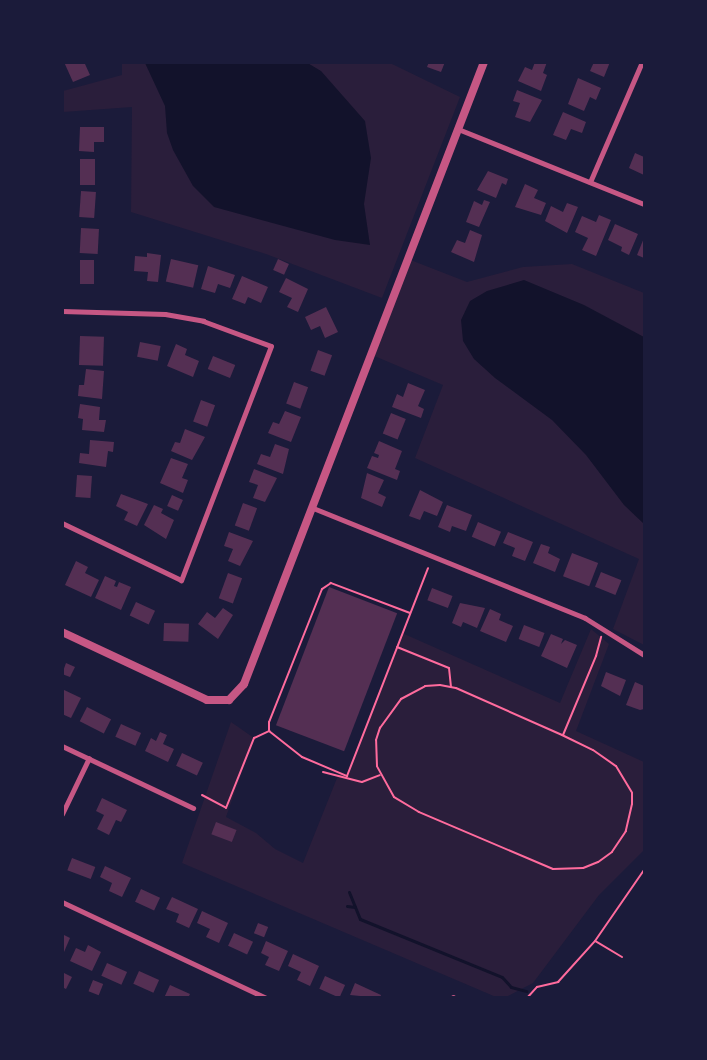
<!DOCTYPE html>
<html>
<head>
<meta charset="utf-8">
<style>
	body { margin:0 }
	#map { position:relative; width:707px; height:1060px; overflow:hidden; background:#1b1b3a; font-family:"DM Sans",sans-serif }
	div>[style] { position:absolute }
	.green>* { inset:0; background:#2a1e3b }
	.water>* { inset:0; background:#12122b }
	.stream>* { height:3px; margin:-1.5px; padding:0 1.5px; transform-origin:1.5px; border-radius:1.5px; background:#12122b }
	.building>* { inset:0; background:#542f53; transform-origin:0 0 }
	.path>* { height:2px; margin:-1px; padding:0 1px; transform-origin:1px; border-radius:1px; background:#ff6b9d }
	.minor>* { height:5px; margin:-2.5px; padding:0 2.5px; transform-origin:2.5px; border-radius:2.5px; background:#c65784 }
	.tertiary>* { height:8px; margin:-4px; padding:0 4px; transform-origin:4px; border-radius:4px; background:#c65784 }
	span { translate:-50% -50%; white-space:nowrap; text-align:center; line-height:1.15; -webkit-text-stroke:4px #1b1b3a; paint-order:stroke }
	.frame { position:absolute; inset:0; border:64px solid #1b1b3a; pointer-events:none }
</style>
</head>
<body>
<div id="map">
	<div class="green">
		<i style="clip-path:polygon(122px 62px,390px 63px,460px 97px,382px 298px,266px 254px,131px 212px,132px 107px,63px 112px,63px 91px,122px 75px)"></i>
		<i style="clip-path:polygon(408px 259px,467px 282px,523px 267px,572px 264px,644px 293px,644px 645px,613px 629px,639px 559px,415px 458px,443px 385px,372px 355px)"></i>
		<i style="clip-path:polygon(591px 629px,609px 644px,576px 731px,644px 762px,644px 850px,599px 895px,533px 983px,506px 997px,496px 997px,182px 863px,231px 722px,254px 738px,226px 817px,256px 833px,275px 849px,303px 863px,339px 773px,346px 776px,402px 633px,560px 703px)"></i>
	</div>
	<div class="water">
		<i style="clip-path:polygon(306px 62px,321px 71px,365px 121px,371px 158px,364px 204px,370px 245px,335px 240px,214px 207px,193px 186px,173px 150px,167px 133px,165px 106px,145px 63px)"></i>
		<i style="clip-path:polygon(524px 280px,584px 305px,644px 337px,644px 524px,624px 505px,586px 455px,552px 420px,495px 378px,474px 359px,463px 341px,461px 320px,470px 301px,487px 291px)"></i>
	</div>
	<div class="stream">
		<i style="left:349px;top:892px;width:29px;rotate:68deg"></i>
		<i style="left:360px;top:919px;width:153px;rotate:22.2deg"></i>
		<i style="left:502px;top:977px;width:13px;rotate:48deg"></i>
		<i style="left:511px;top:987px;width:16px;rotate:15deg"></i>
		<i style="left:347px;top:906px;width:8px;rotate:7deg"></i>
	</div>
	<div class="building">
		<i style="clip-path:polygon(64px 62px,85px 64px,90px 75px,73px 82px)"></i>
		<i style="clip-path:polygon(429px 62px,445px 62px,441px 72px,427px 67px)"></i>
		<i style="clip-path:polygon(535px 62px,547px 62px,543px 73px,547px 75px,541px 91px,518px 81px,525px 67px,532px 70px)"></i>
		<i style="clip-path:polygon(594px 62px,610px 62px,604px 77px,590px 71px)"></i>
		<i style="clip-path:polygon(578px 78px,601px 88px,596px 100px,590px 97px,584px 111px,568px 104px)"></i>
		<i style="clip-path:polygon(517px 90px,542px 100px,530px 122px,515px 117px,520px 103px,513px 101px)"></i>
		<i style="clip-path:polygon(563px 112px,586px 122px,582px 133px,571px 129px,566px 140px,553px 135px)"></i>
		<i style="clip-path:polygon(80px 127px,104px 127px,104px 142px,94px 142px,94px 152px,79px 151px)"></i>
		<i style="clip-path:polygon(635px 153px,644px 157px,644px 175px,629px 168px)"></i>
		<i style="left:80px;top:159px;width:15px;height:26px"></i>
		<i style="clip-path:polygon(488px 171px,508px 179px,506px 185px,502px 183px,496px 198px,477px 190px)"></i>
		<i style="clip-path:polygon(525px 184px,538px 190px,534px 198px,546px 203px,541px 215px,515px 207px)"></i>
		<i style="left:81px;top:191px;width:15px;height:26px;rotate:4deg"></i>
		<i style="clip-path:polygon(484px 200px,490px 202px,479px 227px,466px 222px,474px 201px,482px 205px)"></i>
		<i style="clip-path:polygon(567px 203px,578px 207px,567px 233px,545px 221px,551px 206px,563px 212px)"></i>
		<i style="clip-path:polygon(599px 215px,611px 220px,596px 256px,582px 250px,588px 238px,575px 232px,582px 216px,596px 222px)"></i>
		<i style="clip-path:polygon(615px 224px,638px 234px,629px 255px,621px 251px,622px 247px,608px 240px)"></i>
		<i style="left:81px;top:228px;width:18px;height:25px;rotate:3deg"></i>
		<i style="clip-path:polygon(470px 230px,482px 235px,474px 262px,451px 252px,457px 240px,465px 243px)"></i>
		<i style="clip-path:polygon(644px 238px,644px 258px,637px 255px)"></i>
		<i style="clip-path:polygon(147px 253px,161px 255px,158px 282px,147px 281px,148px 272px,134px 271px,135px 256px,147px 257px)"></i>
		<i style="left:171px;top:259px;width:28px;height:23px;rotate:13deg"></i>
		<i style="left:278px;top:259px;width:12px;height:12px;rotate:24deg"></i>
		<i style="left:80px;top:260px;width:14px;height:24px"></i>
		<i style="clip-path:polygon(208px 266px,235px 275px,230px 288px,218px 284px,215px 293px,201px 289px)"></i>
		<i style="clip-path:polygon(242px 276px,268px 287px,261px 303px,248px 297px,245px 304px,232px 299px)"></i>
		<i style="clip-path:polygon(286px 278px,308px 289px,298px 312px,287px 307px,292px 298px,279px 292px)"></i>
		<i style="clip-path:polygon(326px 307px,338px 332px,325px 338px,320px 326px,311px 330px,305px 317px)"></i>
		<i style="left:80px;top:336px;width:24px;height:29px;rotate:2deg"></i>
		<i style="left:140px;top:342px;width:21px;height:15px;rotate:11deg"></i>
		<i style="clip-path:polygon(176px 344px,187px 349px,185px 355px,199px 361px,193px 377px,167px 366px)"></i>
		<i style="left:318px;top:350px;width:15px;height:22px;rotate:20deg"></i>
		<i style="left:213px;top:356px;width:24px;height:14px;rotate:22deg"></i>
		<i style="clip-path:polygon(86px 369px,104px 371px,102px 399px,78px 396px,79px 385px,84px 385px)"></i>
		<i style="left:294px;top:382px;width:15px;height:23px;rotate:20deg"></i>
		<i style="clip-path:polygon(408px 383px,425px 390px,418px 406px,424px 409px,421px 418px,392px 407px,397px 394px,403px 397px)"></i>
		<i style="left:201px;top:400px;width:15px;height:23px;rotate:20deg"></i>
		<i style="clip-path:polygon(80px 404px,100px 407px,99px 420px,106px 420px,104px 432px,82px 430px,83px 419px,78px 418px)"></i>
		<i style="clip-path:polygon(285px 411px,301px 417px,291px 442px,268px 433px,273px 422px,279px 424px)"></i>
		<i style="left:391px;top:413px;width:16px;height:22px;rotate:22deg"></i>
		<i style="clip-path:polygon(185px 429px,205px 437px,192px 460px,171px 451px,175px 442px,180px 443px)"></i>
		<i style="clip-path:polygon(90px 440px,114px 442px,113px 452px,108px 451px,106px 467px,79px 463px,80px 453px,89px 454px)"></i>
		<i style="clip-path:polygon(379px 441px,402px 451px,395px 469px,400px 471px,397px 480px,367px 468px,372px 456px,378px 458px,379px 455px,374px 453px)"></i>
		<i style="clip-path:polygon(275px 444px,289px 449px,283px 474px,257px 464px,261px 454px,270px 457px)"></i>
		<i style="clip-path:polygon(171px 458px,188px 464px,182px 478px,188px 480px,183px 493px,160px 483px)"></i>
		<i style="clip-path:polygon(254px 469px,277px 478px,265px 502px,253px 498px,258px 485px,249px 482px)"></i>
		<i style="clip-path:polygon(367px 473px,384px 480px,378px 493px,386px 497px,382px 507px,361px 498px)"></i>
		<i style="left:77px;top:475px;width:15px;height:22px;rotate:4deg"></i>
		<i style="clip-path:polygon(420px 490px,443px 502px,437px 516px,424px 511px,420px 520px,409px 516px)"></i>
		<i style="clip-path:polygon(121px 494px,148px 504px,137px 526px,124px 520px,128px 512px,116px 506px)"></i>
		<i style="left:172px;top:495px;width:12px;height:12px;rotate:24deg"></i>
		<i style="left:243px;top:503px;width:15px;height:24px;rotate:20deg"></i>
		<i style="clip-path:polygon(154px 505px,163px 509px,161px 513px,174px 520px,166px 539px,144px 525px)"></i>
		<i style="clip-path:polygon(447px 505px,472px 515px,466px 531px,452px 526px,450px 532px,438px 527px)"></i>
		<i style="left:478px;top:522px;width:25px;height:16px;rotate:23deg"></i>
		<i style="clip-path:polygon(229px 532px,253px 541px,240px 566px,228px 561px,233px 549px,224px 546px)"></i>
		<i style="clip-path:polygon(508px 532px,533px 542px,525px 561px,512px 556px,515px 548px,503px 543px)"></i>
		<i style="clip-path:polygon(541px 544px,550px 547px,548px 553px,560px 559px,555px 572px,533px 563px)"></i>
		<i style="left:572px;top:553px;width:28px;height:25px;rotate:21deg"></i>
		<i style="clip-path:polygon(76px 561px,88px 567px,85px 573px,99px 580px,91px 597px,65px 585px)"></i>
		<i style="left:601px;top:572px;width:22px;height:16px;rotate:22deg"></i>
		<i style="left:228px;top:573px;width:15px;height:27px;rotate:20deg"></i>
		<i style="clip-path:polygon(105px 576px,116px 581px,114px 586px,117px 587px,119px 582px,131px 587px,121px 610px,95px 598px)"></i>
		<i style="left:329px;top:587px;width:73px;height:148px;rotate:21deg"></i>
		<i style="left:432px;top:588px;width:22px;height:13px;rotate:21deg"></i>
		<i style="left:136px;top:602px;width:21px;height:15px;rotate:25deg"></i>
		<i style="clip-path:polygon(460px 603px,485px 608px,477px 628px,463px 622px,461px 627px,452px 623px)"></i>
		<i style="clip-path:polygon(223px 608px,233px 615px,218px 639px,198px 624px,207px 612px,215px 618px)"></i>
		<i style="clip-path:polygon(490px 609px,501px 614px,499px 620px,513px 626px,506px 642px,480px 631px)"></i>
		<i style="left:164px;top:623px;width:25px;height:18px;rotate:2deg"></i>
		<i style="left:524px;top:625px;width:22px;height:15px;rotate:21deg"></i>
		<i style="clip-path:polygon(551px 634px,563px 639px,561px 644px,565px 640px,577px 645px,567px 668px,541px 656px)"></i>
		<i style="clip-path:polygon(66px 663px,75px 667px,70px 677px,62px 674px)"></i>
		<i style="clip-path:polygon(606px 672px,626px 680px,620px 696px,601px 686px)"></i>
		<i style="clip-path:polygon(635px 682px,644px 686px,644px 709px,640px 710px,626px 705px)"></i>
		<i style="clip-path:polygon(62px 689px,81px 698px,71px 718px,62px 714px)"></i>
		<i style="left:87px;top:707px;width:27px;height:16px;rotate:27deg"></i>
		<i style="left:121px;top:724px;width:22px;height:14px;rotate:24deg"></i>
		<i style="clip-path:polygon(160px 732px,167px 735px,163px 744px,174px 749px,168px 762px,145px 751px,151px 738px,156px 741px)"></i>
		<i style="left:182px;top:753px;width:23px;height:14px;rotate:25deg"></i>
		<i style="clip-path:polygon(102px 798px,127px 810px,121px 822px,116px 820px,109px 835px,97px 829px,104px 815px,96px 811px)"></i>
		<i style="left:216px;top:822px;width:22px;height:13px;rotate:21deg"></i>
		<i style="left:72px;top:858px;width:25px;height:13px;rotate:21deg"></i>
		<i style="clip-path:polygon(105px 866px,131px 878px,122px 897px,109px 891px,112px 883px,100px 877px)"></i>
		<i style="left:141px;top:889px;width:21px;height:14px;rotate:25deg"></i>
		<i style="clip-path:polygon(172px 897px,198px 909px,189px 928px,176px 922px,179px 914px,166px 909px)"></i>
		<i style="clip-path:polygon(202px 911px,228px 923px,219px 943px,206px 937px,210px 929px,197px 923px)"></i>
		<i style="left:258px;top:923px;width:11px;height:11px;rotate:22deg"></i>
		<i style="left:234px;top:933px;width:21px;height:14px;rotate:25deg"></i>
		<i style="clip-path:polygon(62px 934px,70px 938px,64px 952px,62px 951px)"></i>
		<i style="clip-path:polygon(266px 941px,288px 951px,279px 971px,265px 965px,269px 957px,261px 953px)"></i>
		<i style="clip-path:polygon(88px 945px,101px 952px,92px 971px,70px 961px,76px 948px,85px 952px)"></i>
		<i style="clip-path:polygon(293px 954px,319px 966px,310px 986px,297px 980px,301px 972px,288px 966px)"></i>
		<i style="left:107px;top:963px;width:22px;height:14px;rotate:24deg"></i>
		<i style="left:139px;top:971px;width:22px;height:14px;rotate:24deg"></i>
		<i style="clip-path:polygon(62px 972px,72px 977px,66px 989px,62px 987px)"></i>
		<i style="left:325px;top:976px;width:22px;height:14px;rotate:24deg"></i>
		<i style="left:93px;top:980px;width:11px;height:12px;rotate:22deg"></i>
		<i style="clip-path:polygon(355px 983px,381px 995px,380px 998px,350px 995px)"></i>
		<i style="clip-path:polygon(170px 985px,190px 994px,188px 998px,164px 998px)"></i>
	</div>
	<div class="path">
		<i style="left:410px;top:613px;width:85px;rotate:-159.2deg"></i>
		<i style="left:331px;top:583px;width:11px;rotate:146deg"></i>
		<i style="left:322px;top:589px;width:143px;rotate:111.7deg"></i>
		<i style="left:269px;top:722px;width:9px;rotate:90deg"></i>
		<i style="left:269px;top:731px;width:42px;rotate:38.2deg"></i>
		<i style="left:302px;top:757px;width:49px;rotate:22.9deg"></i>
		<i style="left:347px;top:776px;width:223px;rotate:-68.7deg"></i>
		<i style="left:397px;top:647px;width:56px;rotate:22deg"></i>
		<i style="left:449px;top:668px;width:19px;rotate:84deg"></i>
		<i style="left:440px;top:685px;width:16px;rotate:11deg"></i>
		<i style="left:456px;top:688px;width:116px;rotate:23.9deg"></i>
		<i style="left:562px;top:735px;width:34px;rotate:26deg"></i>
		<i style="left:593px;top:750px;width:28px;rotate:35deg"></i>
		<i style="left:616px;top:766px;width:31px;rotate:59deg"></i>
		<i style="left:632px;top:793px;width:11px;rotate:90deg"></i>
		<i style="left:632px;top:804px;width:28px;rotate:103deg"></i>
		<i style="left:626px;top:831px;width:25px;rotate:124deg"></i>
		<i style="left:612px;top:852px;width:17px;rotate:144deg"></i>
		<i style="left:598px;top:862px;width:16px;rotate:158deg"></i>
		<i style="left:583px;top:868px;width:30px;rotate:178deg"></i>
		<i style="left:553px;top:869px;width:146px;rotate:-157deg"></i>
		<i style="left:419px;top:812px;width:29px;rotate:-149deg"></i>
		<i style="left:394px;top:797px;width:35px;rotate:-119deg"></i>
		<i style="left:377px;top:766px;width:26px;rotate:-92deg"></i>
		<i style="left:376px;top:740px;width:13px;rotate:-72deg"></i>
		<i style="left:380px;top:728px;width:36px;rotate:-54deg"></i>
		<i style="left:401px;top:699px;width:27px;rotate:-28deg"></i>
		<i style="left:425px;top:686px;width:15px;rotate:-4deg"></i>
		<i style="left:563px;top:735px;width:86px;rotate:-67.3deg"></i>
		<i style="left:596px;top:656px;width:20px;rotate:-75deg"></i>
		<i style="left:323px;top:772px;width:40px;rotate:14.4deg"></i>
		<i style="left:362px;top:782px;width:19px;rotate:-21deg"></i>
		<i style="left:202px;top:795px;width:27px;rotate:28deg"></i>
		<i style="left:226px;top:808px;width:75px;rotate:-68.2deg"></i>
		<i style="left:254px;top:738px;width:17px;rotate:-25deg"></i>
		<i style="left:622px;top:957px;width:31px;rotate:-149deg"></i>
		<i style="left:595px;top:941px;width:86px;rotate:-55.4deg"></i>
		<i style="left:527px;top:998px;width:15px;rotate:-48deg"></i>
		<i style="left:537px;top:987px;width:22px;rotate:-13deg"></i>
		<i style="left:558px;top:982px;width:55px;rotate:-47.9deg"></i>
	</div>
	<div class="minor">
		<i style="left:458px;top:129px;width:201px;rotate:22deg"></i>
		<i style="left:590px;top:182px;width:131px;rotate:-66.6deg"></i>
		<i style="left:62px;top:311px;width:103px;rotate:1.7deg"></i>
		<i style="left:165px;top:314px;width:39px;rotate:10deg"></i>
		<i style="left:203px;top:321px;width:72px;rotate:20.2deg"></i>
		<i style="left:271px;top:346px;width:251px;rotate:111deg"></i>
		<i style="left:181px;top:580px;width:132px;rotate:-154.4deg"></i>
		<i style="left:313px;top:508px;width:293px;rotate:22deg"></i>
		<i style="left:585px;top:618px;width:70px;rotate:32.1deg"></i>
		<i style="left:62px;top:746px;width:145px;rotate:25.3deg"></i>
		<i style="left:62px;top:814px;width:62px;rotate:-64.3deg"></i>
		<i style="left:62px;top:902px;width:225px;rotate:25.2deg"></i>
		<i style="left:453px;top:998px;width:1px;rotate:-90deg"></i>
	</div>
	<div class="tertiary">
		<i style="left:62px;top:632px;width:160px;rotate:25.1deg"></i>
		<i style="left:207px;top:700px;width:22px"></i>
		<i style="left:229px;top:700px;width:22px;rotate:-47deg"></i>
		<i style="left:244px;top:684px;width:667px;rotate:-68.9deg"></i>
	</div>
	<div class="frame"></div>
</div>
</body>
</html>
